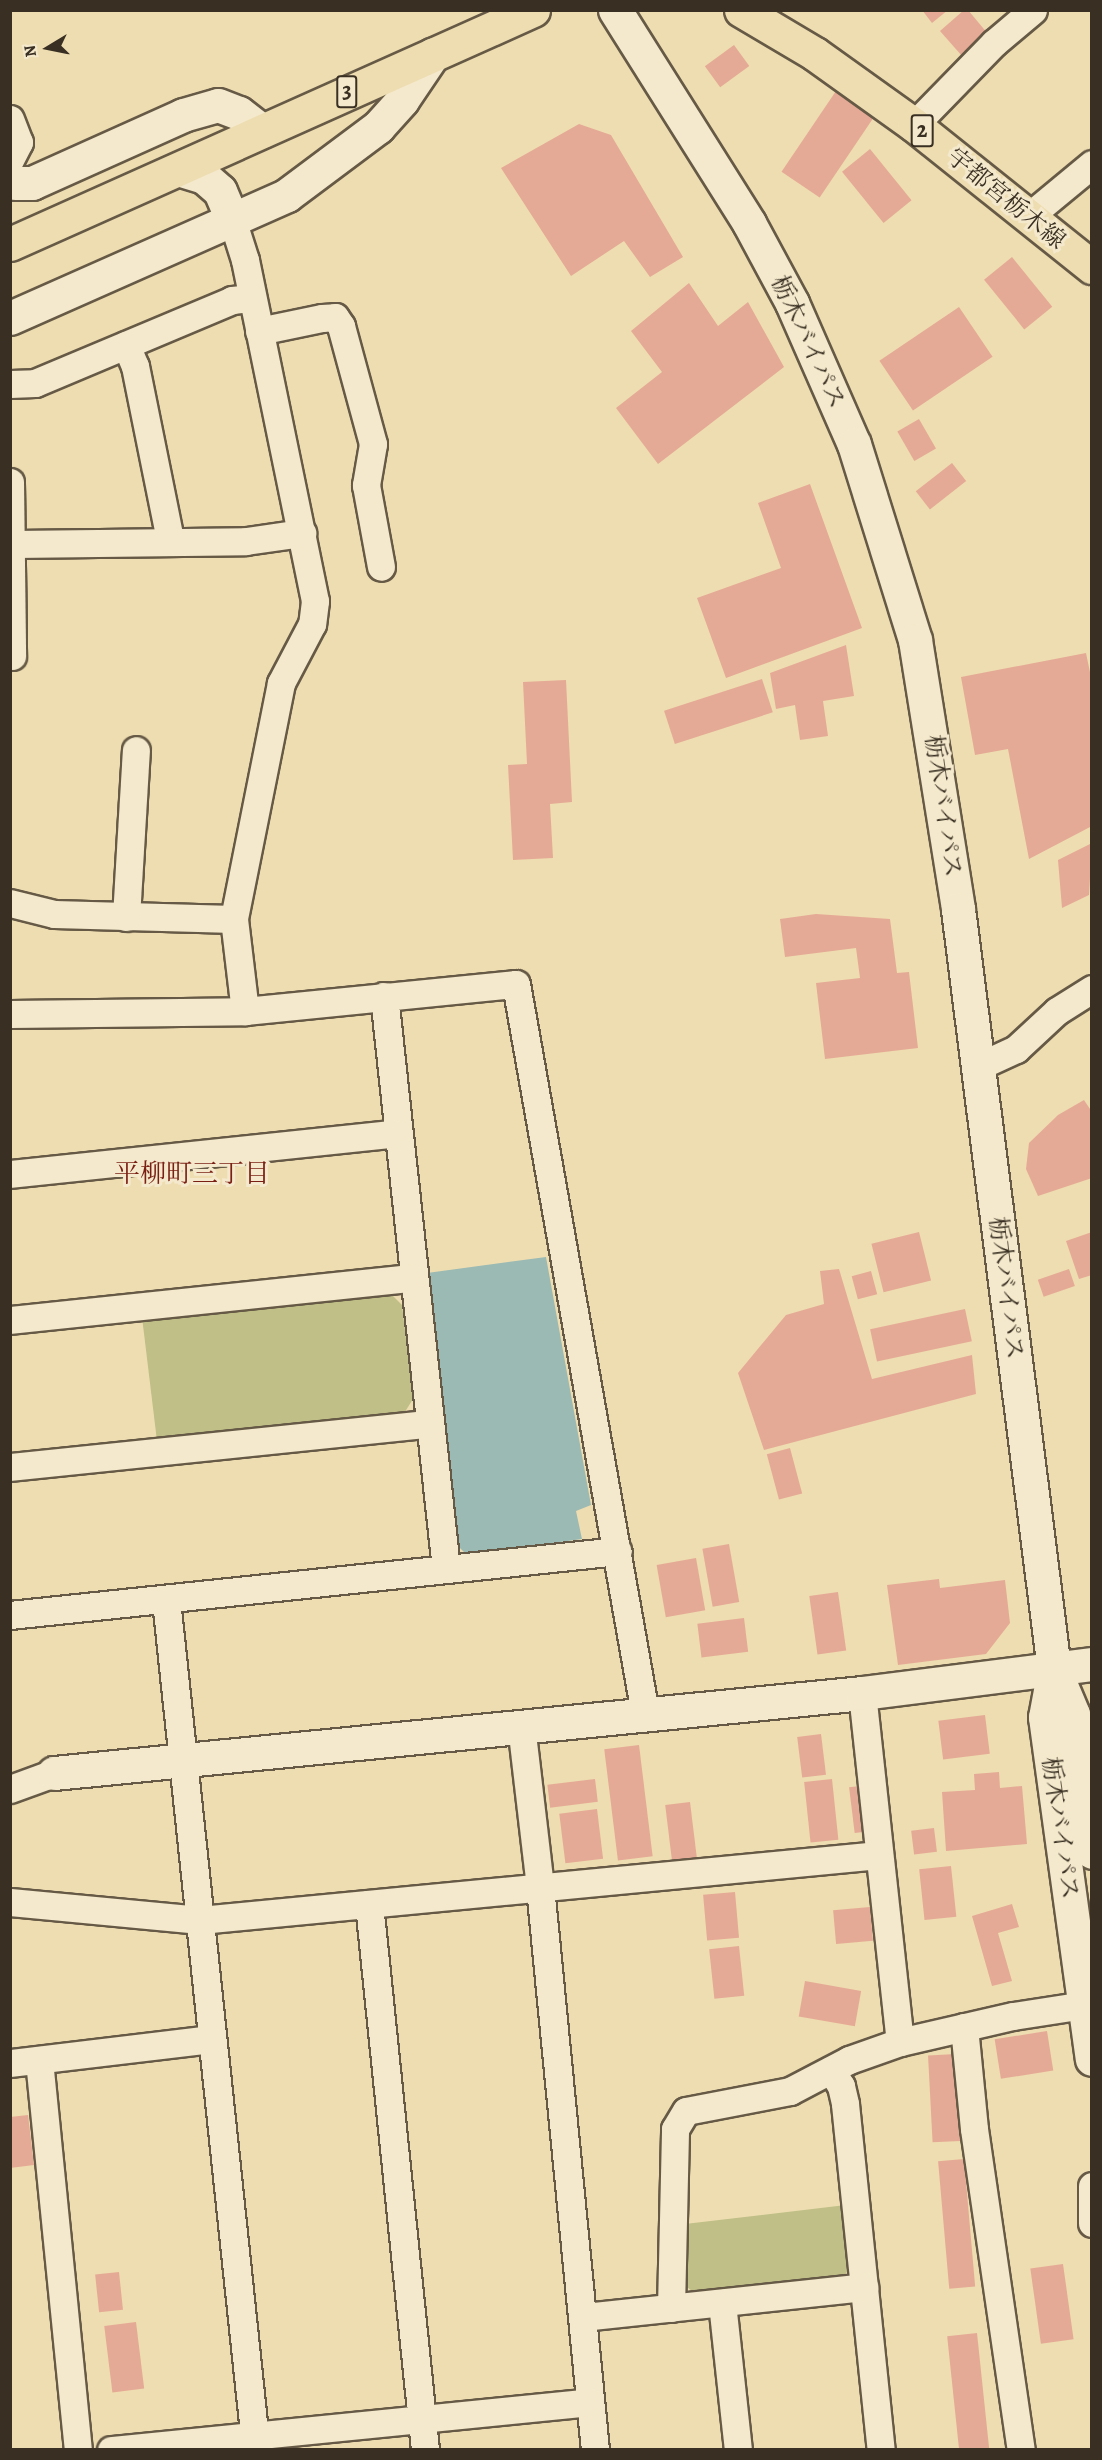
<!DOCTYPE html>
<html>
<head>
<meta charset="utf-8">
<style>
	body { margin:0 }
	#map { position:relative; width:1102px; height:2460px; overflow:hidden; background:#eeddb1; font-family:Alegreya,"Noto Serif JP",serif }
	div>[style] { position:absolute }
	.green>* { inset:0; background:#bfbf87 }
	.water>* { inset:0; background:#9bbab3 }
	.building>* { inset:0; background:#e5aa95; transform-origin:0 0 }
	.roads { filter:drop-shadow(2px 0 #665a46) drop-shadow(-2px 0 #665a46) drop-shadow(0 2px #665a46) drop-shadow(0 -2px #665a46) }
	.street>* { height:27px; margin:-13.5px; padding:0 13.5px; transform-origin:13.5px; border-radius:13.5px; background:#f4e9cc }
	.secondary>* { height:33px; margin:-16.5px; padding:0 16.5px; transform-origin:16.5px; border-radius:16.5px; background:#f4e9cc }
	.primary>* { height:33px; margin:-16.5px; padding:0 16.5px; transform-origin:16.5px; border-radius:16.5px; background:#eeddb1 }
	span { translate:-50% -50%; white-space:nowrap; text-align:center; line-height:1.15; -webkit-text-stroke:6px #f4e9cc; paint-order:stroke }
	.shield-label span { padding:2px 4px; background:#f4e9cc; border:2px solid; border-radius:4px; -webkit-text-stroke-width:0 }
	.shield-label { font-size:22px; color:#392f22; font-weight:700 }
	.street-label { font-size:24px; color:#392f22 }
	.neighbourhood-label { font-size:26px; color:#7a1f14 }
	.frame { position:absolute; inset:0; border:12px solid #392f22; pointer-events:none }
	.north { position:absolute; left:18px; top:18px; width:60px; height:60px; -webkit-text-stroke:4px #f4e9cc; paint-order:stroke; rotate:260deg; font-size:16px; font-weight:700; line-height:24px; text-align:center; color:#392f22 }
	.north::after { content:''; display:block; margin:auto; width:21px; height:27px; background:#392f22; clip-path:polygon(50% 0,100% 100%,50% 72%,0 100%) }
</style>
</head>
<body>
<div id="map">
	<div class="green">
		<i style="clip-path:polygon(389px 1292px,402px 1305px,413px 1399px,403px 1415px,157px 1441px,142px 1317px)"></i>
		<i style="clip-path:polygon(846px 2205px,852px 2265px,841px 2280px,696px 2294px,683px 2284px,685px 2224px)"></i>
	</div>
	<div class="water">
		<i style="clip-path:polygon(546px 1257px,591px 1505px,576px 1511px,582px 1539px,467px 1555px,455px 1543px,427px 1273px)"></i>
	</div>
	<div class="building">
		<i style="clip-path:polygon(922px 10px,948px 10px,932px 23px)"></i>
		<i style="clip-path:polygon(964px 10px,968px 10px,988px 34px,962px 56px,940px 31px)"></i>
		<i style="left:734px;top:45px;width:26px;height:36px;rotate:54deg"></i>
		<i style="left:838px;top:88px;width:46px;height:101px;rotate:34deg"></i>
		<i style="clip-path:polygon(579px 124px,611px 135px,683px 257px,650px 277px,624px 241px,571px 276px,501px 168px)"></i>
		<i style="left:870px;top:149px;width:66px;height:36px;rotate:51deg"></i>
		<i style="left:1012px;top:257px;width:64px;height:36px;rotate:51deg"></i>
		<i style="clip-path:polygon(689px 283px,718px 326px,748px 302px,784px 367px,658px 464px,616px 408px,662px 372px,631px 331px)"></i>
		<i style="left:959px;top:307px;width:60px;height:96px;rotate:56deg"></i>
		<i style="left:919px;top:419px;width:34px;height:25px;rotate:60deg"></i>
		<i style="left:952px;top:463px;width:23px;height:46px;rotate:52deg"></i>
		<i style="clip-path:polygon(810px 484px,862px 628px,726px 678px,697px 598px,781px 568px,758px 503px)"></i>
		<i style="clip-path:polygon(846px 645px,854px 696px,823px 701px,828px 736px,800px 740px,795px 705px,776px 709px,770px 673px)"></i>
		<i style="clip-path:polygon(1086px 653px,1092px 682px,1092px 826px,1029px 859px,1008px 749px,975px 755px,961px 677px)"></i>
		<i style="left:762px;top:679px;width:35px;height:103px;rotate:72deg"></i>
		<i style="clip-path:polygon(566px 680px,572px 802px,550px 804px,553px 858px,513px 860px,508px 765px,527px 764px,523px 682px)"></i>
		<i style="clip-path:polygon(1092px 843px,1089px 895px,1062px 908px,1058px 860px)"></i>
		<i style="clip-path:polygon(816px 914px,890px 919px,897px 973px,909px 972px,918px 1048px,825px 1059px,816px 983px,860px 978px,856px 948px,785px 957px,780px 919px)"></i>
		<i style="clip-path:polygon(1084px 1100px,1092px 1112px,1092px 1178px,1038px 1196px,1026px 1169px,1029px 1143px,1058px 1115px)"></i>
		<i style="left:919px;top:1232px;width:50px;height:49px;rotate:76deg"></i>
		<i style="clip-path:polygon(1092px 1232px,1092px 1275px,1079px 1279px,1066px 1241px)"></i>
		<i style="clip-path:polygon(839px 1269px,872px 1379px,972px 1355px,976px 1394px,764px 1450px,738px 1373px,786px 1315px,824px 1304px,820px 1271px)"></i>
		<i style="left:1069px;top:1269px;width:18px;height:33px;rotate:71deg"></i>
		<i style="left:871px;top:1271px;width:24px;height:20px;rotate:75deg"></i>
		<i style="left:965px;top:1309px;width:33px;height:97px;rotate:78deg"></i>
		<i style="left:790px;top:1448px;width:47px;height:24px;rotate:75deg"></i>
		<i style="left:729px;top:1544px;width:59px;height:27px;rotate:80deg"></i>
		<i style="left:696px;top:1558px;width:53px;height:40px;rotate:80deg"></i>
		<i style="clip-path:polygon(939px 1579px,940px 1588px,1005px 1580px,1010px 1623px,986px 1654px,898px 1665px,887px 1585px)"></i>
		<i style="left:838px;top:1592px;width:59px;height:29px;rotate:82deg"></i>
		<i style="left:744px;top:1618px;width:34px;height:47px;rotate:83deg"></i>
		<i style="left:985px;top:1715px;width:39px;height:47px;rotate:83deg"></i>
		<i style="left:821px;top:1734px;width:41px;height:24px;rotate:83deg"></i>
		<i style="left:639px;top:1745px;width:112px;height:35px;rotate:83deg"></i>
		<i style="clip-path:polygon(999px 1772px,1000px 1788px,1022px 1786px,1027px 1844px,946px 1851px,942px 1792px,975px 1790px,974px 1774px)"></i>
		<i style="left:595px;top:1779px;width:23px;height:48px;rotate:83deg"></i>
		<i style="left:832px;top:1779px;width:61px;height:28px;rotate:84deg"></i>
		<i style="left:860px;top:1786px;width:46px;height:11px;rotate:83deg"></i>
		<i style="left:690px;top:1802px;width:56px;height:25px;rotate:83deg"></i>
		<i style="left:597px;top:1809px;width:50px;height:38px;rotate:83deg"></i>
		<i style="left:934px;top:1828px;width:24px;height:23px;rotate:83deg"></i>
		<i style="left:951px;top:1866px;width:51px;height:32px;rotate:84deg"></i>
		<i style="left:735px;top:1892px;width:46px;height:32px;rotate:85deg"></i>
		<i style="clip-path:polygon(1012px 1904px,1019px 1927px,998px 1933px,1012px 1981px,992px 1986px,972px 1916px)"></i>
		<i style="left:870px;top:1907px;width:34px;height:37px;rotate:85deg"></i>
		<i style="left:739px;top:1946px;width:50px;height:30px;rotate:84deg"></i>
		<i style="left:805px;top:1981px;width:57px;height:36px;rotate:10deg"></i>
		<i style="left:1047px;top:2031px;width:40px;height:53px;rotate:81deg"></i>
		<i style="left:956px;top:2054px;width:87px;height:28px;rotate:87deg"></i>
		<i style="clip-path:polygon(28px 2115px,34px 2165px,10px 2168px,10px 2117px)"></i>
		<i style="left:964px;top:2159px;width:128px;height:26px;rotate:85deg"></i>
		<i style="left:1063px;top:2264px;width:76px;height:33px;rotate:82deg"></i>
		<i style="left:119px;top:2272px;width:38px;height:24px;rotate:84deg"></i>
		<i style="left:136px;top:2322px;width:67px;height:32px;rotate:83deg"></i>
		<i style="left:977px;top:2333px;width:118px;height:30px;rotate:84deg"></i>
	</div>
	<div class="roads">
		<div class="street">
			<i style="left:10px;top:119px;width:25px;rotate:69deg"></i>
			<i style="left:19px;top:142px;width:20px;rotate:117deg"></i>
			<i style="left:914px;top:125px;width:115px;rotate:-45.7deg"></i>
			<i style="left:994px;top:43px;width:51px;rotate:-40.2deg"></i>
			<i style="left:1028px;top:217px;width:83px;rotate:-39.6deg"></i>
			<i style="left:232px;top:219px;width:43px;rotate:72.4deg"></i>
			<i style="left:245px;top:260px;width:348px;rotate:78.4deg"></i>
			<i style="left:315px;top:601px;width:23px;rotate:97deg"></i>
			<i style="left:312px;top:624px;width:67px;rotate:117.7deg"></i>
			<i style="left:281px;top:683px;width:241px;rotate:101.3deg"></i>
			<i style="left:234px;top:919px;width:93px;rotate:83.2deg"></i>
			<i style="left:259px;top:331px;width:64px;rotate:-11.7deg"></i>
			<i style="left:322px;top:318px;width:13px;rotate:-4deg"></i>
			<i style="left:335px;top:317px;width:11px;rotate:56deg"></i>
			<i style="left:341px;top:326px;width:122px;rotate:74.8deg"></i>
			<i style="left:373px;top:444px;width:42px;rotate:99.7deg"></i>
			<i style="left:366px;top:485px;width:83px;rotate:79.6deg"></i>
			<i style="left:126px;top:345px;width:23px;rotate:67deg"></i>
			<i style="left:135px;top:366px;width:177px;rotate:78.6deg"></i>
			<i style="left:10px;top:384px;width:25px;rotate:-2deg"></i>
			<i style="left:35px;top:383px;width:214px;rotate:-22.8deg"></i>
			<i style="left:232px;top:300px;width:20px;rotate:-6deg"></i>
			<i style="left:10px;top:482px;width:174px;rotate:89.3deg"></i>
			<i style="left:14px;top:544px;width:232px;rotate:-0.7deg"></i>
			<i style="left:246px;top:541px;width:57px;rotate:-8.1deg"></i>
			<i style="left:10px;top:903px;width:45px;rotate:14deg"></i>
			<i style="left:54px;top:914px;width:180px;rotate:1.6deg"></i>
			<i style="left:126px;top:917px;width:167px;rotate:-86.6deg"></i>
			<i style="left:384px;top:996px;width:576px;rotate:83.82deg"></i>
			<i style="left:10px;top:1014px;width:235px;rotate:-0.7deg"></i>
			<i style="left:245px;top:1011px;width:272px;rotate:-5.7deg"></i>
			<i style="left:516px;top:984px;width:740px;rotate:79.97deg"></i>
			<i style="left:977px;top:1067px;width:43px;rotate:-24.8deg"></i>
			<i style="left:1016px;top:1049px;width:56px;rotate:-42.8deg"></i>
			<i style="left:1057px;top:1011px;width:41px;rotate:-32.2deg"></i>
			<i style="left:10px;top:1174px;width:389px;rotate:-6deg"></i>
			<i style="left:10px;top:1320px;width:404px;rotate:-6deg"></i>
			<i style="left:10px;top:1467px;width:420px;rotate:-5.9deg"></i>
			<i style="left:166px;top:1600px;width:855px;rotate:83.96deg"></i>
			<i style="left:10px;top:1615px;width:611px;rotate:-6.01deg"></i>
			<i style="left:862px;top:1693px;width:351px;rotate:83.8deg"></i>
			<i style="left:521px;top:1725px;width:163px;rotate:83.3deg"></i>
			<i style="left:540px;top:1887px;width:566px;rotate:84.42deg"></i>
			<i style="left:10px;top:1789px;width:47px;rotate:-20deg"></i>
			<i style="left:10px;top:1902px;width:191px;rotate:5.4deg"></i>
			<i style="left:200px;top:1920px;width:682px;rotate:-5.47deg"></i>
			<i style="left:369px;top:1904px;width:549px;rotate:84.14deg"></i>
			<i style="left:964px;top:2027px;width:102px;rotate:84.4deg"></i>
			<i style="left:974px;top:2129px;width:324px;rotate:81.7deg"></i>
			<i style="left:39px;top:2060px;width:392px;rotate:84.3deg"></i>
			<i style="left:10px;top:2063px;width:202px;rotate:-6.8deg"></i>
			<i style="left:831px;top:2070px;width:19px;rotate:58deg"></i>
			<i style="left:841px;top:2086px;width:18px;rotate:77deg"></i>
			<i style="left:845px;top:2104px;width:348px;rotate:84.1deg"></i>
			<i style="left:1092px;top:2186px;width:37px;rotate:90deg"></i>
			<i style="left:722px;top:2303px;width:148px;rotate:83.8deg"></i>
			<i style="left:671px;top:2308px;width:179px;rotate:-88.7deg"></i>
			<i style="left:675px;top:2129px;width:21px;rotate:-59deg"></i>
			<i style="left:686px;top:2111px;width:106px;rotate:-10.9deg"></i>
			<i style="left:790px;top:2091px;width:67px;rotate:-27.7deg"></i>
			<i style="left:849px;top:2060px;width:54px;rotate:-19.4deg"></i>
			<i style="left:900px;top:2042px;width:116px;rotate:-13deg"></i>
			<i style="left:1013px;top:2016px;width:72px;rotate:-8.8deg"></i>
			<i style="left:584px;top:2317px;width:282px;rotate:-6.1deg"></i>
			<i style="left:111px;top:2450px;width:481px;rotate:-5.7deg"></i>
		</div>
		<div class="secondary">
			<i style="left:615px;top:10px;width:252px;rotate:57.8deg"></i>
			<i style="left:749px;top:223px;width:91px;rotate:61.7deg"></i>
			<i style="left:792px;top:303px;width:154px;rotate:66.3deg"></i>
			<i style="left:854px;top:444px;width:205px;rotate:72.7deg"></i>
			<i style="left:915px;top:640px;width:272px;rotate:80.9deg"></i>
			<i style="left:958px;top:909px;width:766px;rotate:82.8deg"></i>
			<i style="left:1054px;top:1669px;width:49px;rotate:67.1deg"></i>
			<i style="left:1073px;top:1714px;width:139px;rotate:82.2deg"></i>
			<i style="left:181px;top:170px;width:24px;rotate:17deg"></i>
			<i style="left:204px;top:177px;width:21px;rotate:41deg"></i>
			<i style="left:220px;top:191px;width:30px;rotate:67deg"></i>
			<i style="left:15px;top:183px;width:17px"></i>
			<i style="left:32px;top:183px;width:166px;rotate:-24.2deg"></i>
			<i style="left:183px;top:115px;width:36px;rotate:-16deg"></i>
			<i style="left:218px;top:105px;width:22px;rotate:21deg"></i>
			<i style="left:239px;top:113px;width:29px;rotate:38deg"></i>
			<i style="left:10px;top:318px;width:303px;rotate:-23.9deg"></i>
			<i style="left:287px;top:195px;width:114px;rotate:-36.8deg"></i>
			<i style="left:378px;top:127px;width:36px;rotate:-48deg"></i>
			<i style="left:402px;top:100px;width:55px;rotate:-56deg"></i>
			<i style="left:1054px;top:1669px;width:49px;rotate:100.6deg"></i>
			<i style="left:1045px;top:1717px;width:345px;rotate:82.2deg"></i>
			<i style="left:54px;top:1773px;width:812px;rotate:-5.65deg"></i>
			<i style="left:862px;top:1693px;width:232px;rotate:-7.2deg"></i>
		</div>
		<div class="primary">
			<i style="left:741px;top:10px;width:86px;rotate:30.7deg"></i>
			<i style="left:815px;top:54px;width:122px;rotate:35.6deg"></i>
			<i style="left:914px;top:125px;width:228px;rotate:38.6deg"></i>
			<i style="left:10px;top:244px;width:573px;rotate:-24.1deg"></i>
		</div>
	</div>
	<div class="shield-label">
		<span style="left:347px;top:92px">3</span>
		<span style="left:922px;top:131px">2</span>
	</div>
	<div class="street-label">
		<span style="left:1006px;top:199px;rotate:39deg">宇都宮栃木線</span>
		<span style="left:808px;top:342px;rotate:65deg">栃木バイパス</span>
		<span style="left:943px;top:806px;rotate:82deg">栃木バイパス</span>
		<span style="left:1006px;top:1288px;rotate:83deg">栃木バイパス</span>
		<span style="left:1060px;top:1828px;rotate:82deg">栃木バイパス</span>
	</div>
	<div class="neighbourhood-label">
		<span style="left:192px;top:1174px">平柳町三丁目</span>
	</div>
	<div class="frame"></div>
	<div class="north">N</div>
</div>
</body>
</html>
